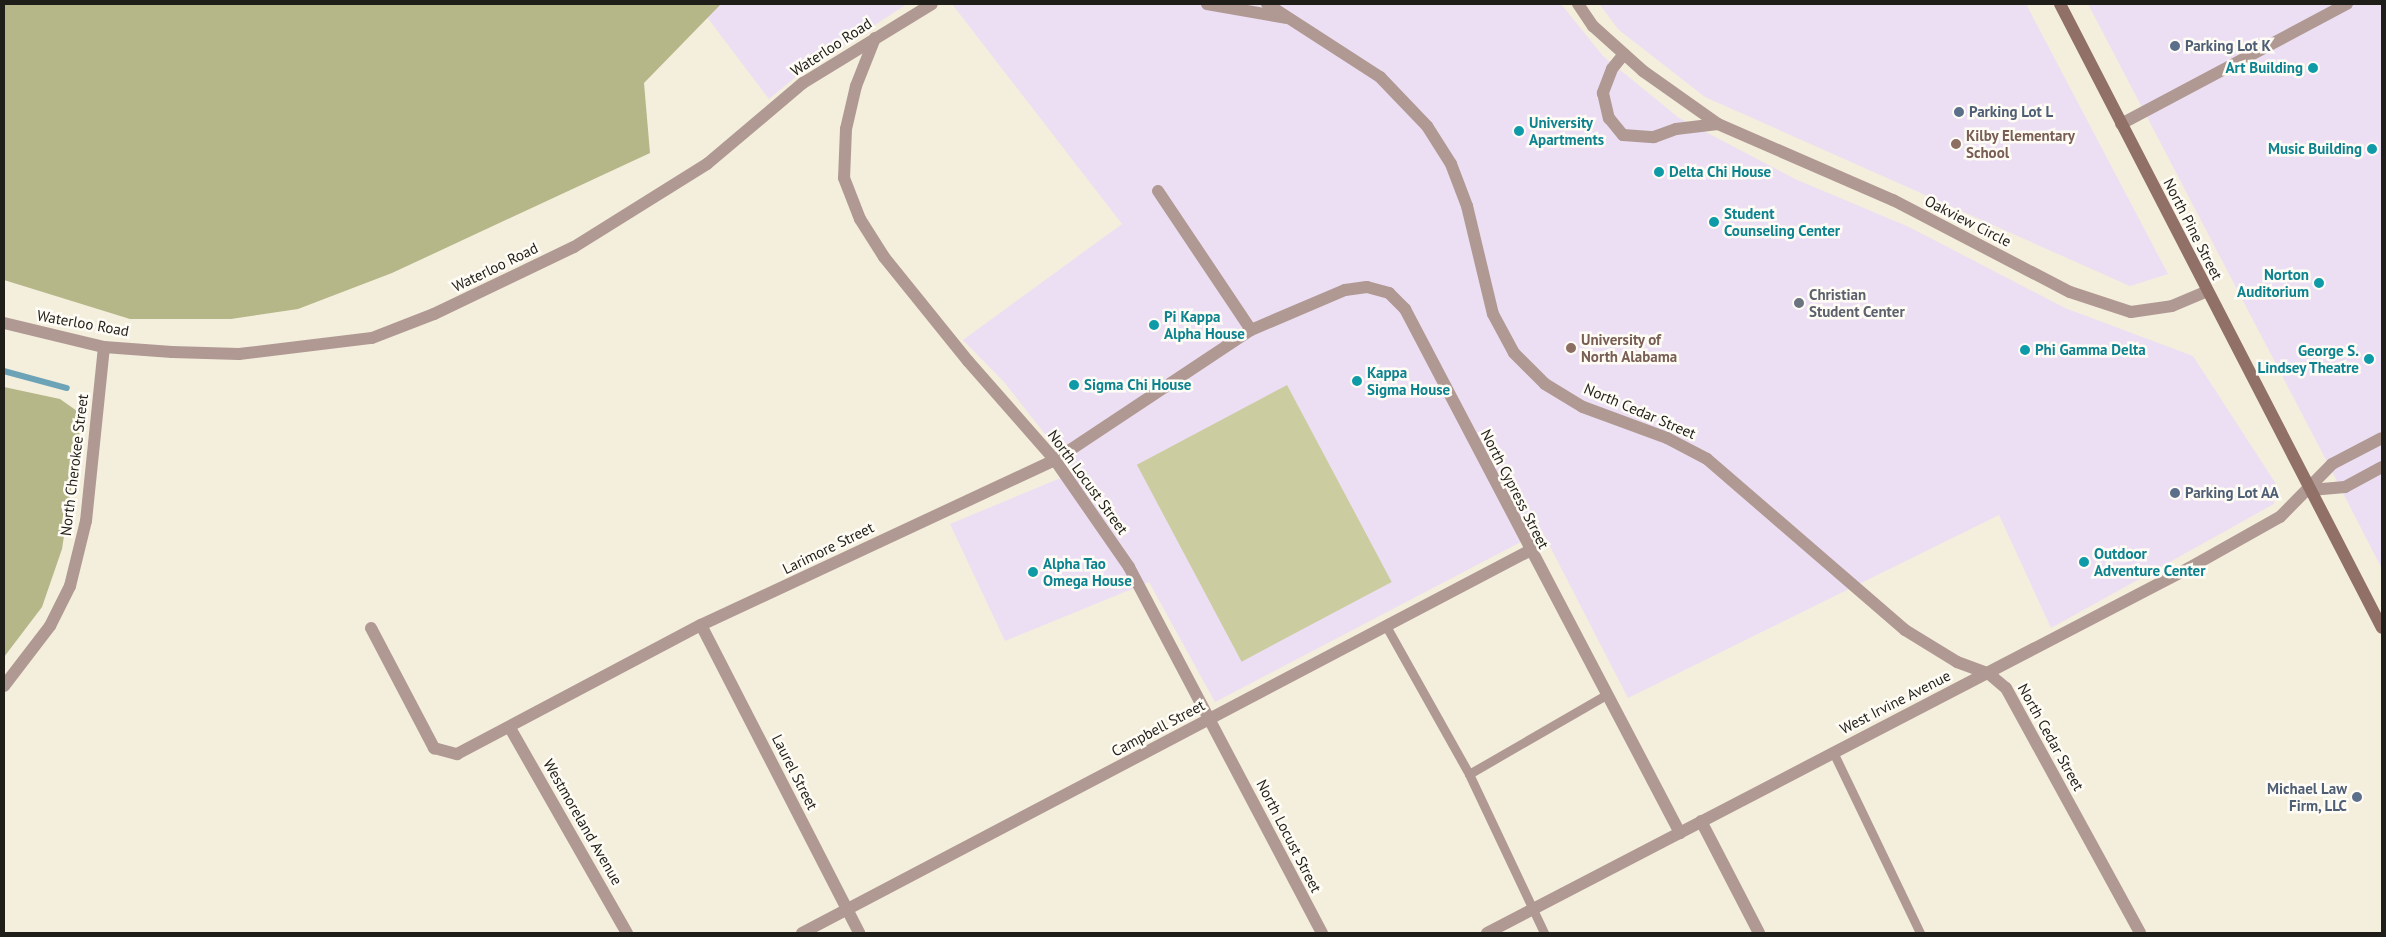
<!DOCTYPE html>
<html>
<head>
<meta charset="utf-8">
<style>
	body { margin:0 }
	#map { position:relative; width:2386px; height:937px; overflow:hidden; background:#f4eedd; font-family:"PT Sans",sans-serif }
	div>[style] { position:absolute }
	.education>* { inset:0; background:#ecdff3 }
	.green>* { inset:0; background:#cbcda1; transform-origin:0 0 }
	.forest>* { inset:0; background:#b5b788 }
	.stream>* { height:5.5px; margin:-2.75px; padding:0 2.75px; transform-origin:2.75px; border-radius:2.75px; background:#6ca3b7 }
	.service>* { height:9px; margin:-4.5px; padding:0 4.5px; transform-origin:4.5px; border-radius:4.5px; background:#b09993 }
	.minor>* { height:12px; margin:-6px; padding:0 6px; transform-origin:6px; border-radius:6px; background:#b09993 }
	.tertiary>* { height:12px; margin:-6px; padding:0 6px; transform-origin:6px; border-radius:6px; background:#b09993 }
	.secondary>* { height:12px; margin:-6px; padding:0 6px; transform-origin:6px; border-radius:6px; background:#907067 }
	.dots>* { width:14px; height:14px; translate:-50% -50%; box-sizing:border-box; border:2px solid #fefcf5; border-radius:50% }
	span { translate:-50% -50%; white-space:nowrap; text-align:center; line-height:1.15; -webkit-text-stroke:5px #fefcf5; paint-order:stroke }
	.service-label { font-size:15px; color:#4e5e75; font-weight:700 }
	.left { translate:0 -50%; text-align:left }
	.right { translate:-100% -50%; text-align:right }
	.street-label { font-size:15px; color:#201e18 }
	.culture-label { font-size:15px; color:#0d838f; font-weight:700 }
	.education-label { font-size:15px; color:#785e54; font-weight:700 }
	.worship-label { font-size:15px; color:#5b616d; font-weight:700 }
	.frame { position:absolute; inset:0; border:5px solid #201e18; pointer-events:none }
</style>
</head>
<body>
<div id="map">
	<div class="education">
		<i style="clip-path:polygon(697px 4px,907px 4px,798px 75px,769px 99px)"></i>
		<i style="clip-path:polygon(952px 4px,1561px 4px,1603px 56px,1679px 118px,1795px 179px,1909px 227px,2065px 308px,2193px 356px,2276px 484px,2274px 504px,2051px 628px,1999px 515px,1628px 698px,1542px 531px,1215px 702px,1149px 582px,1005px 641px,950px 524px,1075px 472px,1004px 382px,963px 340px,1122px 224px)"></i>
		<i style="clip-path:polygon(1599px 4px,2026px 4px,2168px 274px,2130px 286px,1705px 97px,1619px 30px)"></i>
		<i style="clip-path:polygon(2088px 4px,2382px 4px,2382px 569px,2323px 454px)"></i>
	</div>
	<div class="green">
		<i style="left:1287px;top:385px;width:223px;height:170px;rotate:62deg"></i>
	</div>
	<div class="forest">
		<i style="clip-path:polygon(4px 4px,721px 4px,644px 83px,650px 153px,392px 273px,298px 309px,231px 319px,130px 319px,4px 280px)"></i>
		<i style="clip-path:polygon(4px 387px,60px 399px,77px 411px,80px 430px,62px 549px,42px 607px,4px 657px)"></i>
	</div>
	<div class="stream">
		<i style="left:4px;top:371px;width:65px;rotate:15.1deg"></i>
	</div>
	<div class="service">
		<i style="left:1386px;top:626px;width:170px;rotate:60.7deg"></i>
		<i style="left:1469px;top:774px;width:176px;rotate:64.7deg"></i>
		<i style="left:1833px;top:752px;width:201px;rotate:64.3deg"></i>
		<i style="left:1469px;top:774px;width:156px;rotate:-30deg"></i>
	</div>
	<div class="minor">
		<i style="left:1578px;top:4px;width:27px;rotate:56deg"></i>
		<i style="left:1593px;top:26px;width:67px;rotate:42deg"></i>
		<i style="left:1643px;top:71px;width:92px;rotate:35.2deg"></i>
		<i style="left:1718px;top:124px;width:191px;rotate:23.5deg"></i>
		<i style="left:1893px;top:200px;width:199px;rotate:27.5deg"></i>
		<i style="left:2070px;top:292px;width:64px;rotate:18.2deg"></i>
		<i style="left:2131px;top:312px;width:41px;rotate:-8.3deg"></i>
		<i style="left:2172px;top:306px;width:38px;rotate:-23deg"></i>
		<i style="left:875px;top:38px;width:52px;rotate:111.6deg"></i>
		<i style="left:856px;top:86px;width:44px;rotate:103.1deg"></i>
		<i style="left:846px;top:129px;width:49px;rotate:92.3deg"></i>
		<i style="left:844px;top:178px;width:44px;rotate:68.7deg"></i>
		<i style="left:860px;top:219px;width:45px;rotate:57.7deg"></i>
		<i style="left:884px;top:257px;width:134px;rotate:51.1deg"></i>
		<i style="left:968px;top:361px;width:132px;rotate:48.7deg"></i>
		<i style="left:1055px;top:460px;width:130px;rotate:55.3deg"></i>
		<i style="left:1129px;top:567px;width:414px;rotate:62.2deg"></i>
		<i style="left:1624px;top:54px;width:19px;rotate:129deg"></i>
		<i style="left:1612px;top:69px;width:26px;rotate:111deg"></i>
		<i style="left:1603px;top:93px;width:26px;rotate:77deg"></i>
		<i style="left:1609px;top:118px;width:22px;rotate:51deg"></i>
		<i style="left:1623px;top:135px;width:31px;rotate:4deg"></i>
		<i style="left:1654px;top:137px;width:23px;rotate:-20deg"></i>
		<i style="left:1676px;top:129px;width:42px;rotate:-6.8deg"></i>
		<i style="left:2121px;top:124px;width:256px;rotate:-28deg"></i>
		<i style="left:1158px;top:191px;width:167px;rotate:56.2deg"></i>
		<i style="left:701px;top:625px;width:346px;rotate:62.8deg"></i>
		<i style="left:371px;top:628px;width:136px;rotate:62.3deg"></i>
		<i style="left:434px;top:748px;width:24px;rotate:15deg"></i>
		<i style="left:457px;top:754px;width:276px;rotate:-27.9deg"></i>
		<i style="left:701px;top:625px;width:391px;rotate:-25deg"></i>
		<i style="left:1055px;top:460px;width:235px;rotate:-33.6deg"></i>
		<i style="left:1251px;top:330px;width:102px;rotate:-23.1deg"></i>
		<i style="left:1345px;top:290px;width:22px;rotate:-8deg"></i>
		<i style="left:1367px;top:287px;width:23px;rotate:15deg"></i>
		<i style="left:1389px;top:293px;width:23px;rotate:45deg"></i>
		<i style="left:1405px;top:309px;width:592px;rotate:62.31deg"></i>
		<i style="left:4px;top:686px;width:76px;rotate:-52.5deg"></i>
		<i style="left:50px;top:626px;width:45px;rotate:-63.4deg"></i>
		<i style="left:70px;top:586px;width:67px;rotate:-76.2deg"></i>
		<i style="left:86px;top:521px;width:175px;rotate:-84.1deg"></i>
		<i style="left:510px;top:728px;width:236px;rotate:60.3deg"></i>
		<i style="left:1701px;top:821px;width:126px;rotate:62.6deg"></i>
		<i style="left:802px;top:933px;width:821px;rotate:-27.72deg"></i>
	</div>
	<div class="tertiary">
		<i style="left:1207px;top:4px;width:80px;rotate:10deg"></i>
		<i style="left:1267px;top:4px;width:135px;rotate:32.9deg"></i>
		<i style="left:1380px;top:77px;width:68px;rotate:46.2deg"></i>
		<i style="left:1427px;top:126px;width:45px;rotate:57.7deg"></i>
		<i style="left:1451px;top:164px;width:45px;rotate:69.1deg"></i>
		<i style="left:1467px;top:206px;width:111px;rotate:76.5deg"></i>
		<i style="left:1493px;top:314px;width:44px;rotate:61.7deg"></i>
		<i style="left:1514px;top:353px;width:44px;rotate:45deg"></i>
		<i style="left:1545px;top:384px;width:44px;rotate:31.2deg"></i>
		<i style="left:1583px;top:407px;width:90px;rotate:20.3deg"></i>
		<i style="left:1667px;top:438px;width:45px;rotate:27.7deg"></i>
		<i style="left:1707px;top:459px;width:262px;rotate:40.8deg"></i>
		<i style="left:1905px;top:630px;width:61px;rotate:31.6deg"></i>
		<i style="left:1957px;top:662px;width:33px;rotate:20deg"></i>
		<i style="left:1988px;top:673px;width:23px;rotate:40deg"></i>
		<i style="left:2006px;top:688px;width:279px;rotate:61.3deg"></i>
		<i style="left:4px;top:323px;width:103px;rotate:13.5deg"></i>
		<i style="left:104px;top:347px;width:68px;rotate:4.2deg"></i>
		<i style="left:172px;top:352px;width:67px;rotate:1.7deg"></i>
		<i style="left:239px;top:354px;width:134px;rotate:-6.9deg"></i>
		<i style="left:372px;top:338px;width:66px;rotate:-21.2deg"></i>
		<i style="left:434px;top:314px;width:155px;rotate:-25.6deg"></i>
		<i style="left:574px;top:247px;width:157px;rotate:-32deg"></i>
		<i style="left:707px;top:164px;width:126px;rotate:-40.2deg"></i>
		<i style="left:803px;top:83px;width:151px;rotate:-31.5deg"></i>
		<i style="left:2311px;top:490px;width:34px;rotate:-5deg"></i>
		<i style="left:2345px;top:487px;width:42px;rotate:-28.4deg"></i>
		<i style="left:1487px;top:933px;width:791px;rotate:-27.47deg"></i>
		<i style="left:2189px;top:568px;width:104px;rotate:-29.3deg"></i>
		<i style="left:2280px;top:517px;width:74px;rotate:-45.5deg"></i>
		<i style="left:2332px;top:464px;width:56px;rotate:-27.5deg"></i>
	</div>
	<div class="secondary">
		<i style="left:2060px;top:4px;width:702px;rotate:62.71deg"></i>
	</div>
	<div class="dots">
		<i style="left:2175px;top:46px;background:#5c6f8a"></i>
		<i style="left:2313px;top:68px;background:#0f9aa8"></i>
		<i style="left:1959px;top:112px;background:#5c6f8a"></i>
		<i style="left:1519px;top:131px;background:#0f9aa8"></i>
		<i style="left:1956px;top:144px;background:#8d6e63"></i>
		<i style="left:2372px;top:149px;background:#0f9aa8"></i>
		<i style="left:1659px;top:172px;background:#0f9aa8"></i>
		<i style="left:1714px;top:222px;background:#0f9aa8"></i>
		<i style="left:2319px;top:283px;background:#0f9aa8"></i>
		<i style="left:1799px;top:303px;background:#6b7280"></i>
		<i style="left:1154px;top:325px;background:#0f9aa8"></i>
		<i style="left:1571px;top:348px;background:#8d6e63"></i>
		<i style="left:2025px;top:350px;background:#0f9aa8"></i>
		<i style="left:2369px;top:359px;background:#0f9aa8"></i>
		<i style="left:1357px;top:381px;background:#0f9aa8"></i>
		<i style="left:1074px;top:385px;background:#0f9aa8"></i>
		<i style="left:2175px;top:493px;background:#5c6f8a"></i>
		<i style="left:2084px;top:562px;background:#0f9aa8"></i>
		<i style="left:1033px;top:572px;background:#0f9aa8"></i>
		<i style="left:2357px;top:797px;background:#5c6f8a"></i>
	</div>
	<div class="service-label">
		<span class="left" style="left:2185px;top:46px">Parking Lot K</span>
		<span class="left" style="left:1969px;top:112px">Parking Lot L</span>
		<span class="left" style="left:2185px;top:493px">Parking Lot AA</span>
		<span class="right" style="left:2347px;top:797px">Michael Law<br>Firm, LLC</span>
	</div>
	<div class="street-label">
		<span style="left:831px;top:47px;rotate:-33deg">Waterloo Road</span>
		<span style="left:1968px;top:221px;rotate:27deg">Oakview Circle</span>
		<span style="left:2193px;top:229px;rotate:63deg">North Pine Street</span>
		<span style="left:495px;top:267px;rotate:-26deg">Waterloo Road</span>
		<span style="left:83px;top:323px;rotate:10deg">Waterloo Road</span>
		<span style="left:1640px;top:411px;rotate:23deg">North Cedar Street</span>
		<span style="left:74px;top:465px;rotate:-83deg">North Cherokee Street</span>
		<span style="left:1088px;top:482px;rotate:54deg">North Locust Street</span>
		<span style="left:1515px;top:489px;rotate:63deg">North Cypress Street</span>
		<span style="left:828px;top:548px;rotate:-26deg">Larimore Street</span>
		<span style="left:1895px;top:702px;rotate:-27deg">West Irvine Avenue</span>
		<span style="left:1158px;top:728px;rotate:-28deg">Campbell Street</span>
		<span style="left:2051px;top:737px;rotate:61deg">North Cedar Street</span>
		<span style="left:795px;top:772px;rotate:63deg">Laurel Street</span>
		<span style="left:583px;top:822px;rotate:60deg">Westmoreland Avenue</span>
		<span style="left:1289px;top:836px;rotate:63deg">North Locust Street</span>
	</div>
	<div class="culture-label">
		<span class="right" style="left:2303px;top:68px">Art Building</span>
		<span class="left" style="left:1529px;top:131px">University<br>Apartments</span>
		<span class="right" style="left:2362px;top:149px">Music Building</span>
		<span class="left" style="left:1669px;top:172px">Delta Chi House</span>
		<span class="left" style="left:1724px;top:222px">Student<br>Counseling Center</span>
		<span class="right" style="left:2309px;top:283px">Norton<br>Auditorium</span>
		<span class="left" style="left:1164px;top:325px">Pi Kappa<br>Alpha House</span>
		<span class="left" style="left:2035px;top:350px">Phi Gamma Delta</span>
		<span class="right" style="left:2359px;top:359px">George S.<br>Lindsey Theatre</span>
		<span class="left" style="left:1367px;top:381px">Kappa<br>Sigma House</span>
		<span class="left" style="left:1084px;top:385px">Sigma Chi House</span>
		<span class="left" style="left:2094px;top:562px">Outdoor<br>Adventure Center</span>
		<span class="left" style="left:1043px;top:572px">Alpha Tao<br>Omega House</span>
	</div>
	<div class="education-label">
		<span class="left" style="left:1966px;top:144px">Kilby Elementary<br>School</span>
		<span class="left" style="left:1581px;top:348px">University of<br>North Alabama</span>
	</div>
	<div class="worship-label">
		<span class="left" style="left:1809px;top:303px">Christian<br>Student Center</span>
	</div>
	<div class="frame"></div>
</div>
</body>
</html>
